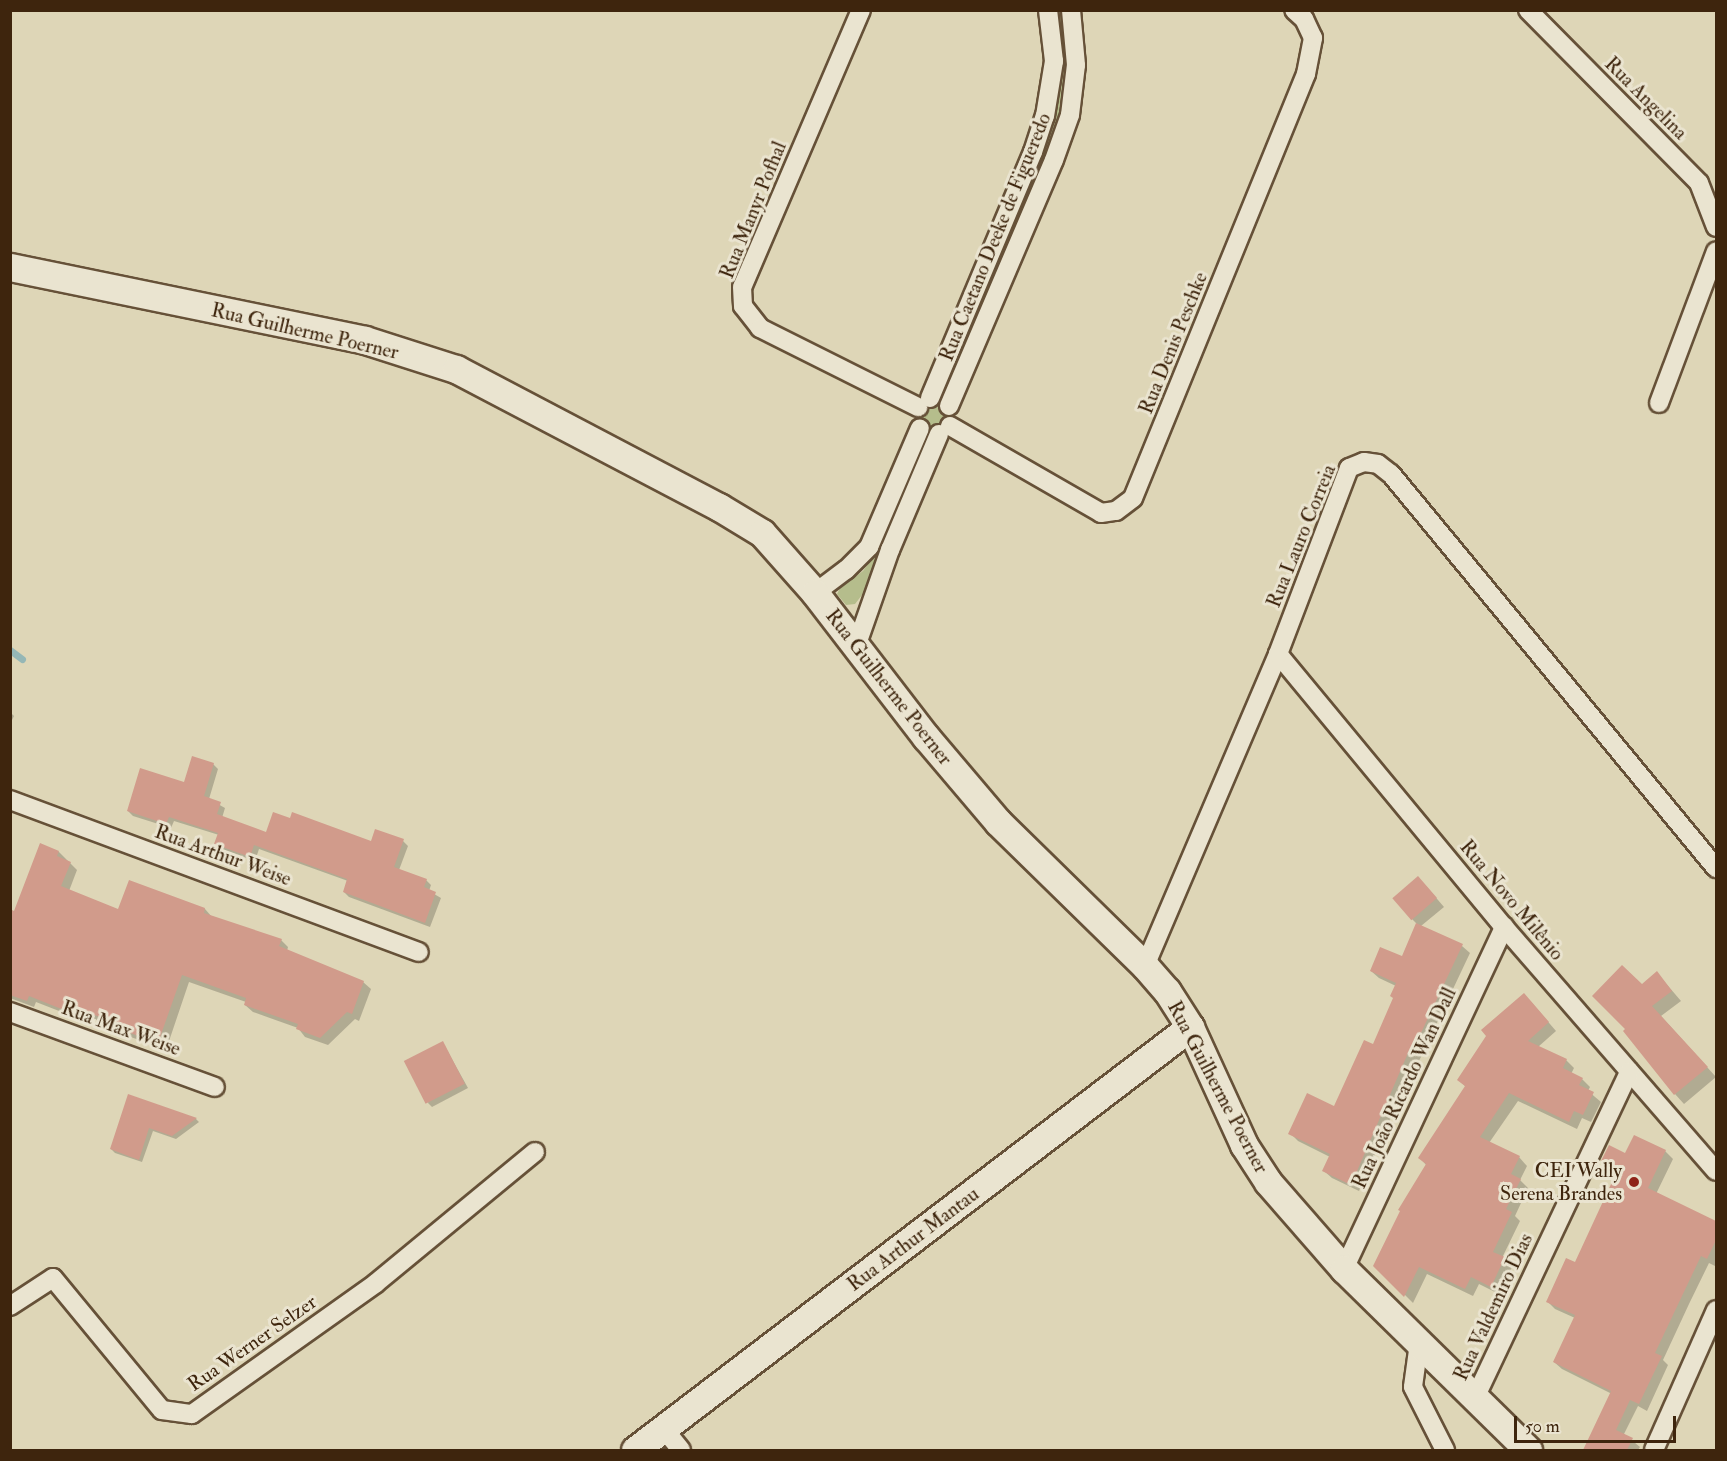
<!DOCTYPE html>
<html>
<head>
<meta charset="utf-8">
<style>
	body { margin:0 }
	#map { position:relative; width:1727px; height:1461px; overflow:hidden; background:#ded6b7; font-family:"IM FELL Double Pica",serif }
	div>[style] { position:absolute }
	.green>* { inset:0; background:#b5bd8c }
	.round { border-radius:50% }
	.shadow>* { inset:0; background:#0003 }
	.stream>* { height:7px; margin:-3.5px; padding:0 3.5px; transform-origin:3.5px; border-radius:3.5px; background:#95b7b6 }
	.building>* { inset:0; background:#d19b8b; transform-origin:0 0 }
	.roads { filter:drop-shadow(2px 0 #665138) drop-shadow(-2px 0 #665138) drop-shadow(0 2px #665138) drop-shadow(0 -2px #665138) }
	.street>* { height:18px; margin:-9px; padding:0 9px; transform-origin:9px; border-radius:9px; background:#eae4d0 }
	.secondary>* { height:27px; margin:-13.5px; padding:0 13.5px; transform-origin:13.5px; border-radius:13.5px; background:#eae4d0 }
	.dots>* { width:16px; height:16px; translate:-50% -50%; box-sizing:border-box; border:3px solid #eae4d0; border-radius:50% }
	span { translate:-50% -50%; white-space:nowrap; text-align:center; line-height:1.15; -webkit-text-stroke:6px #eae4d0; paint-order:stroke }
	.street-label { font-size:20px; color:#3e250d }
	.poi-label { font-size:20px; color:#3e250d }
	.right { translate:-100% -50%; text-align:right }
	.frame { position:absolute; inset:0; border:12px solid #3e250d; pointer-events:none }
	.scale { position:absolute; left:1514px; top:1416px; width:162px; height:27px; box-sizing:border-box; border:3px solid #3e250d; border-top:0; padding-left:8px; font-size:18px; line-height:21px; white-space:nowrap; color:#3e250d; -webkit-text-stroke:4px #eae4d0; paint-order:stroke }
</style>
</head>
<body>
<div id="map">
	<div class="green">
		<i style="clip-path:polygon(1055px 11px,1063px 11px,1067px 57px,1066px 81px,1057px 133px,947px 392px,943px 392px,941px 390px,1048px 132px)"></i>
		<i class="round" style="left:920px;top:404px;width:26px;height:26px"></i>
		<i style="clip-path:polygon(920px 446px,924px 448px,869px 586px,855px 604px,846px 605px,837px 594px,840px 588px,863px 571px,877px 552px)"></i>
	</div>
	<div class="shadow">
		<i style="clip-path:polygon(10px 712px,14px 716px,10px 724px)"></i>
		<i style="clip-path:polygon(213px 764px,218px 769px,209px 799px,225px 808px,222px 818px,266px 834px,372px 843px,403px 841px,408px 846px,399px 870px,426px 880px,431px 885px,429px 891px,441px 898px,430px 927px,349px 897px,344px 892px,348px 881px,259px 849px,255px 861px,221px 849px,216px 844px,219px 835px,174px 821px,171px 828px,133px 816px,128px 811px,185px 784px)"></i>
		<i style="clip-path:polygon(41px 845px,59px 852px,77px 870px,69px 891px,119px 910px,205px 909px,212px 917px,281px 940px,288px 947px,287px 951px,363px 982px,371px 989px,359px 1021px,355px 1019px,328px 1045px,305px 1037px,298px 1028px,253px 1012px,245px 1005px,246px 1002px,189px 982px,166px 1050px,120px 1033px,113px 1026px,79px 1013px,77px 1018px,36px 1002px,34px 1007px,10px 998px,10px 911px,15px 912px)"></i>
		<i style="clip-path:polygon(1426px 886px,1444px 907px,1421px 926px,1462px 946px,1470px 953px,1419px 1061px,1416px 1060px,1359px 1191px,1332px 1178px,1324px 1171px,1330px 1157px,1298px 1141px,1290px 1133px,1335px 1108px,1373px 1046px,1395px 999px,1396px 986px,1379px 978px,1371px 971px,1402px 958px,1417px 924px,1412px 919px)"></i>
		<i style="clip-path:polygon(1657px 973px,1681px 1001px,1661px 1016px,1716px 1077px,1684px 1104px,1675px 1094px,1642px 986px)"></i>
		<i style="clip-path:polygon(1532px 1003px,1556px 1031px,1538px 1047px,1566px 1060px,1574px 1068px,1571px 1074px,1582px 1079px,1590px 1087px,1588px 1091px,1601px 1102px,1591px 1122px,1582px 1118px,1577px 1129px,1518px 1101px,1489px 1143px,1519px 1157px,1527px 1166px,1520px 1180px,1528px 1188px,1515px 1216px,1520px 1221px,1502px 1258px,1512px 1267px,1499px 1294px,1479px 1284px,1473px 1296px,1427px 1274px,1413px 1303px,1375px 1265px,1427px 1166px,1420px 1158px,1466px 1087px,1459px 1080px)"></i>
		<i style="clip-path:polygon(443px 1043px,468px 1088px,432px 1107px,428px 1103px)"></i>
		<i style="clip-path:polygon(129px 1096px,196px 1119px,199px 1122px,176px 1139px,153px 1131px,142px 1162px,115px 1153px,111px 1149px)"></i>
		<i style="clip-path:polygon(1665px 1151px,1673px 1159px,1656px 1194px,1716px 1222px,1716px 1263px,1715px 1266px,1709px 1263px,1689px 1304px,1663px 1360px,1668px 1365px,1647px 1411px,1638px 1406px,1624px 1434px,1640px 1447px,1638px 1450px,1584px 1450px,1612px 1394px,1562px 1369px,1554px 1362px,1575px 1318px,1555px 1309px,1547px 1301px,1575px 1264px,1618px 1172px,1603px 1161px)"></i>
	</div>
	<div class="stream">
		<i style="left:10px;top:650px;width:15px;rotate:37deg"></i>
	</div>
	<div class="building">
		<i style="clip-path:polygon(192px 756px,214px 763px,204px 796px,221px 802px,217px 814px,266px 832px,273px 812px,290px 818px,292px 812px,371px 841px,375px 829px,404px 839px,394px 867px,427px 879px,424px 887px,436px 892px,425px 923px,343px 892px,347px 879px,254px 845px,250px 857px,214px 844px,218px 833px,169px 817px,166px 824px,127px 811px,140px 768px,184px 782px)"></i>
		<i style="clip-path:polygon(40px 843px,59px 851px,57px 856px,71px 862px,61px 886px,118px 909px,129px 880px,205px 908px,204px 913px,282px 939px,279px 946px,364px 981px,352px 1014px,347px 1012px,320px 1038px,296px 1029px,298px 1024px,244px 1005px,246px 998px,182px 975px,158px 1043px,111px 1026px,112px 1022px,72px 1006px,69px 1012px,29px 996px,27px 1001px,10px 995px,10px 909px,14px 911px)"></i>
		<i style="left:1418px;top:876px;width:29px;height:34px;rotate:49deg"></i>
		<i style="clip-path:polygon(1416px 923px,1463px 944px,1411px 1054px,1408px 1053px,1351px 1185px,1322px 1171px,1330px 1154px,1288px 1134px,1307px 1093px,1334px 1106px,1364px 1040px,1373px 1044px,1393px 998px,1390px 996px,1396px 983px,1370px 971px,1380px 947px,1402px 956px)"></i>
		<i style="clip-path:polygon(1622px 965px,1642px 984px,1657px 971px,1672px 991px,1652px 1006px,1708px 1067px,1674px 1095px,1623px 1031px,1625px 1029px,1592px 996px)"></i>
		<i style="clip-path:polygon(1524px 993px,1549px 1022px,1528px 1041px,1567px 1059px,1563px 1068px,1583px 1078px,1579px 1085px,1594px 1092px,1583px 1115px,1574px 1111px,1569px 1122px,1509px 1093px,1480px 1137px,1520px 1156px,1511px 1174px,1521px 1179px,1506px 1209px,1512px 1212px,1493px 1252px,1505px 1257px,1491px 1287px,1471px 1277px,1465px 1289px,1419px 1267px,1404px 1297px,1373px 1266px,1400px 1211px,1398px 1210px,1426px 1164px,1418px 1158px,1465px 1086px,1457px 1080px,1486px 1036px,1481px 1030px)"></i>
		<i style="left:443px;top:1041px;width:48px;height:44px;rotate:63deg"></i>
		<i style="clip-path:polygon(128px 1094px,197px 1118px,172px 1136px,149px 1128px,139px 1160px,110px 1149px)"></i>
		<i style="clip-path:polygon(1634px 1135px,1666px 1150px,1648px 1188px,1716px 1221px,1716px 1240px,1707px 1259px,1701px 1256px,1682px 1296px,1655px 1353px,1662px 1356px,1639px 1404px,1630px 1400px,1616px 1430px,1633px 1438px,1627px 1450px,1583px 1450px,1611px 1391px,1553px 1362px,1575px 1315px,1546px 1302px,1566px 1258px,1575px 1262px,1618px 1169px,1601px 1161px,1609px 1145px,1625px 1153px)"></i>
	</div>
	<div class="roads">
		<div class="street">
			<i style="left:861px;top:10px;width:301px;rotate:113.2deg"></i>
			<i style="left:742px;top:287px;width:19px;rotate:87deg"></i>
			<i style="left:743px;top:306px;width:28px;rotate:52deg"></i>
			<i style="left:760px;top:328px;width:177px;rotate:26.6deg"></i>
			<i style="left:1528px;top:10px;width:243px;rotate:45.3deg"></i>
			<i style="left:1699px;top:183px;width:47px;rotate:68.9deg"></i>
			<i style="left:930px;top:398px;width:267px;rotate:-67.3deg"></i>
			<i style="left:1033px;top:152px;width:38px;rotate:-72deg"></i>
			<i style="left:1045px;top:116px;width:56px;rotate:-80.7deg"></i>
			<i style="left:1054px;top:61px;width:51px;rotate:-96.7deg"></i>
			<i style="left:1659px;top:403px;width:162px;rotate:-69.4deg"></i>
			<i style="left:949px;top:406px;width:267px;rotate:-66.9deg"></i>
			<i style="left:1054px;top:160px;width:48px;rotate:-70.4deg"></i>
			<i style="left:1070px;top:115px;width:50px;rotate:-83.2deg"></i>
			<i style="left:1076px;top:65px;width:55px;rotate:-95.2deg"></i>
			<i style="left:950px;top:426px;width:174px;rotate:29.9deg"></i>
			<i style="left:1101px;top:513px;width:15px;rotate:-8deg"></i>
			<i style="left:1116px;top:511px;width:21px;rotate:-37deg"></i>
			<i style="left:1133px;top:498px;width:458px;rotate:-67.8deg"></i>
			<i style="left:1306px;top:74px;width:37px;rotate:-79deg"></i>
			<i style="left:1313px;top:38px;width:21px;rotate:-115deg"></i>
			<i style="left:1304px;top:19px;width:13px;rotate:-138deg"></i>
			<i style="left:815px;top:593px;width:39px;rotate:-37deg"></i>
			<i style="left:846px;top:570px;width:33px;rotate:-45deg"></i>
			<i style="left:869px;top:547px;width:129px;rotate:-66.8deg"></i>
			<i style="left:857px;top:644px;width:100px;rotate:-70.7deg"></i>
			<i style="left:890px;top:550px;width:126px;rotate:-67.1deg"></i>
			<i style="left:1278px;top:654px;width:354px;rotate:50.4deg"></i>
			<i style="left:1504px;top:927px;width:323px;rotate:49deg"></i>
			<i style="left:10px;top:800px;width:436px;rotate:20.4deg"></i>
			<i style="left:1145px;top:966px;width:339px;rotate:-66.9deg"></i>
			<i style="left:1278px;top:654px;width:199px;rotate:-69.1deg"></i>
			<i style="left:1349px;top:468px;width:16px;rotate:-22deg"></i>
			<i style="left:1364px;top:462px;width:14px;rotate:8deg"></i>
			<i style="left:1378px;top:464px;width:16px;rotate:38deg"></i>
			<i style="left:1391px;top:474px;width:511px;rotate:50.48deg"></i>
			<i style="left:10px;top:1012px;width:218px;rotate:20.1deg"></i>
			<i style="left:1344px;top:1269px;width:378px;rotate:-64.9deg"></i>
			<i style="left:10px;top:1306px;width:51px;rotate:-33.1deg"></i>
			<i style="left:53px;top:1278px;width:171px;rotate:50.5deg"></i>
			<i style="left:162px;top:1410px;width:30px;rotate:8deg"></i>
			<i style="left:192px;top:1414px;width:226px;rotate:-35.4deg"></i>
			<i style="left:376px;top:1283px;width:206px;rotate:-39.5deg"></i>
			<i style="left:1419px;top:1343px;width:44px;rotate:97.8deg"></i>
			<i style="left:1413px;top:1387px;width:71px;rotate:63.1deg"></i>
			<i style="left:1475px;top:1398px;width:361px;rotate:-64.7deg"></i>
			<i style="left:664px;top:1429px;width:27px;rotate:51deg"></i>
			<i style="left:1654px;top:1450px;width:153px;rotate:-66.1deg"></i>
		</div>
		<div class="secondary">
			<i style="left:10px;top:267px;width:362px;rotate:11.6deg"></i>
			<i style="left:365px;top:340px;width:96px;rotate:17.7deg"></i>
			<i style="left:456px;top:369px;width:297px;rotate:27.7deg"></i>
			<i style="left:719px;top:507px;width:50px;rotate:31.2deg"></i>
			<i style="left:762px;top:533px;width:80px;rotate:48.5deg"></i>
			<i style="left:815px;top:593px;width:182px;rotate:52.4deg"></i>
			<i style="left:926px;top:737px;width:111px;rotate:49.7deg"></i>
			<i style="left:998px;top:822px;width:206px;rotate:44.4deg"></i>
			<i style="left:1145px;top:966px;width:33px;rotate:49deg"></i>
			<i style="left:1167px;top:991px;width:43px;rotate:57.4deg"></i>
			<i style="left:1190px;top:1027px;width:130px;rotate:65.4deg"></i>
			<i style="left:1244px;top:1145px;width:44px;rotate:57deg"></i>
			<i style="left:1268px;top:1182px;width:116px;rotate:48.9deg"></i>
			<i style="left:1344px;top:1269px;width:258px;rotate:44.5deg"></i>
			<i style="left:635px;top:1450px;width:698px;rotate:-37.31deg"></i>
		</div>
	</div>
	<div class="dots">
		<i style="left:1634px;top:1182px;background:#8f2418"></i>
	</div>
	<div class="street-label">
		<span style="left:1646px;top:98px;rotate:45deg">Rua Angelina</span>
		<span style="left:753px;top:210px;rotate:-68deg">Rua Manyr Pofhal</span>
		<span style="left:995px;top:237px;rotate:-68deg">Rua Caetano Deeke de Figueredo</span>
		<span style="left:305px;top:331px;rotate:13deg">Rua Guilherme Poerner</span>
		<span style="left:1173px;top:343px;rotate:-68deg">Rua Denis Peschke</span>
		<span style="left:1301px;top:536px;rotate:-68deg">Rua Lauro Correia</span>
		<span style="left:889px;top:687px;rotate:52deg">Rua Guilherme Poerner</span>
		<span style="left:223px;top:855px;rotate:20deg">Rua Arthur Weise</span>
		<span style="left:1512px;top:900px;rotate:50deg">Rua Novo Milênio</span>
		<span style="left:121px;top:1028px;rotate:20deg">Rua Max Weise</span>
		<span style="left:1218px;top:1087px;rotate:62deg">Rua Guilherme Poerner</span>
		<span style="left:1404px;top:1088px;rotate:-65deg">Rua João Ricardo Wan Dall</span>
		<span style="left:913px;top:1239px;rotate:-37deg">Rua Arthur Mantau</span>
		<span style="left:1493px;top:1307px;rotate:-65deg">Rua Valdemiro Dias</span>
		<span style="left:252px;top:1343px;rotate:-35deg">Rua Werner Selzer</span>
	</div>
	<div class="poi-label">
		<span class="right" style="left:1622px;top:1182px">CEI Wally<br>Serena Brandes</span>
	</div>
	<div class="frame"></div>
	<div class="scale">50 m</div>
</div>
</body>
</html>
